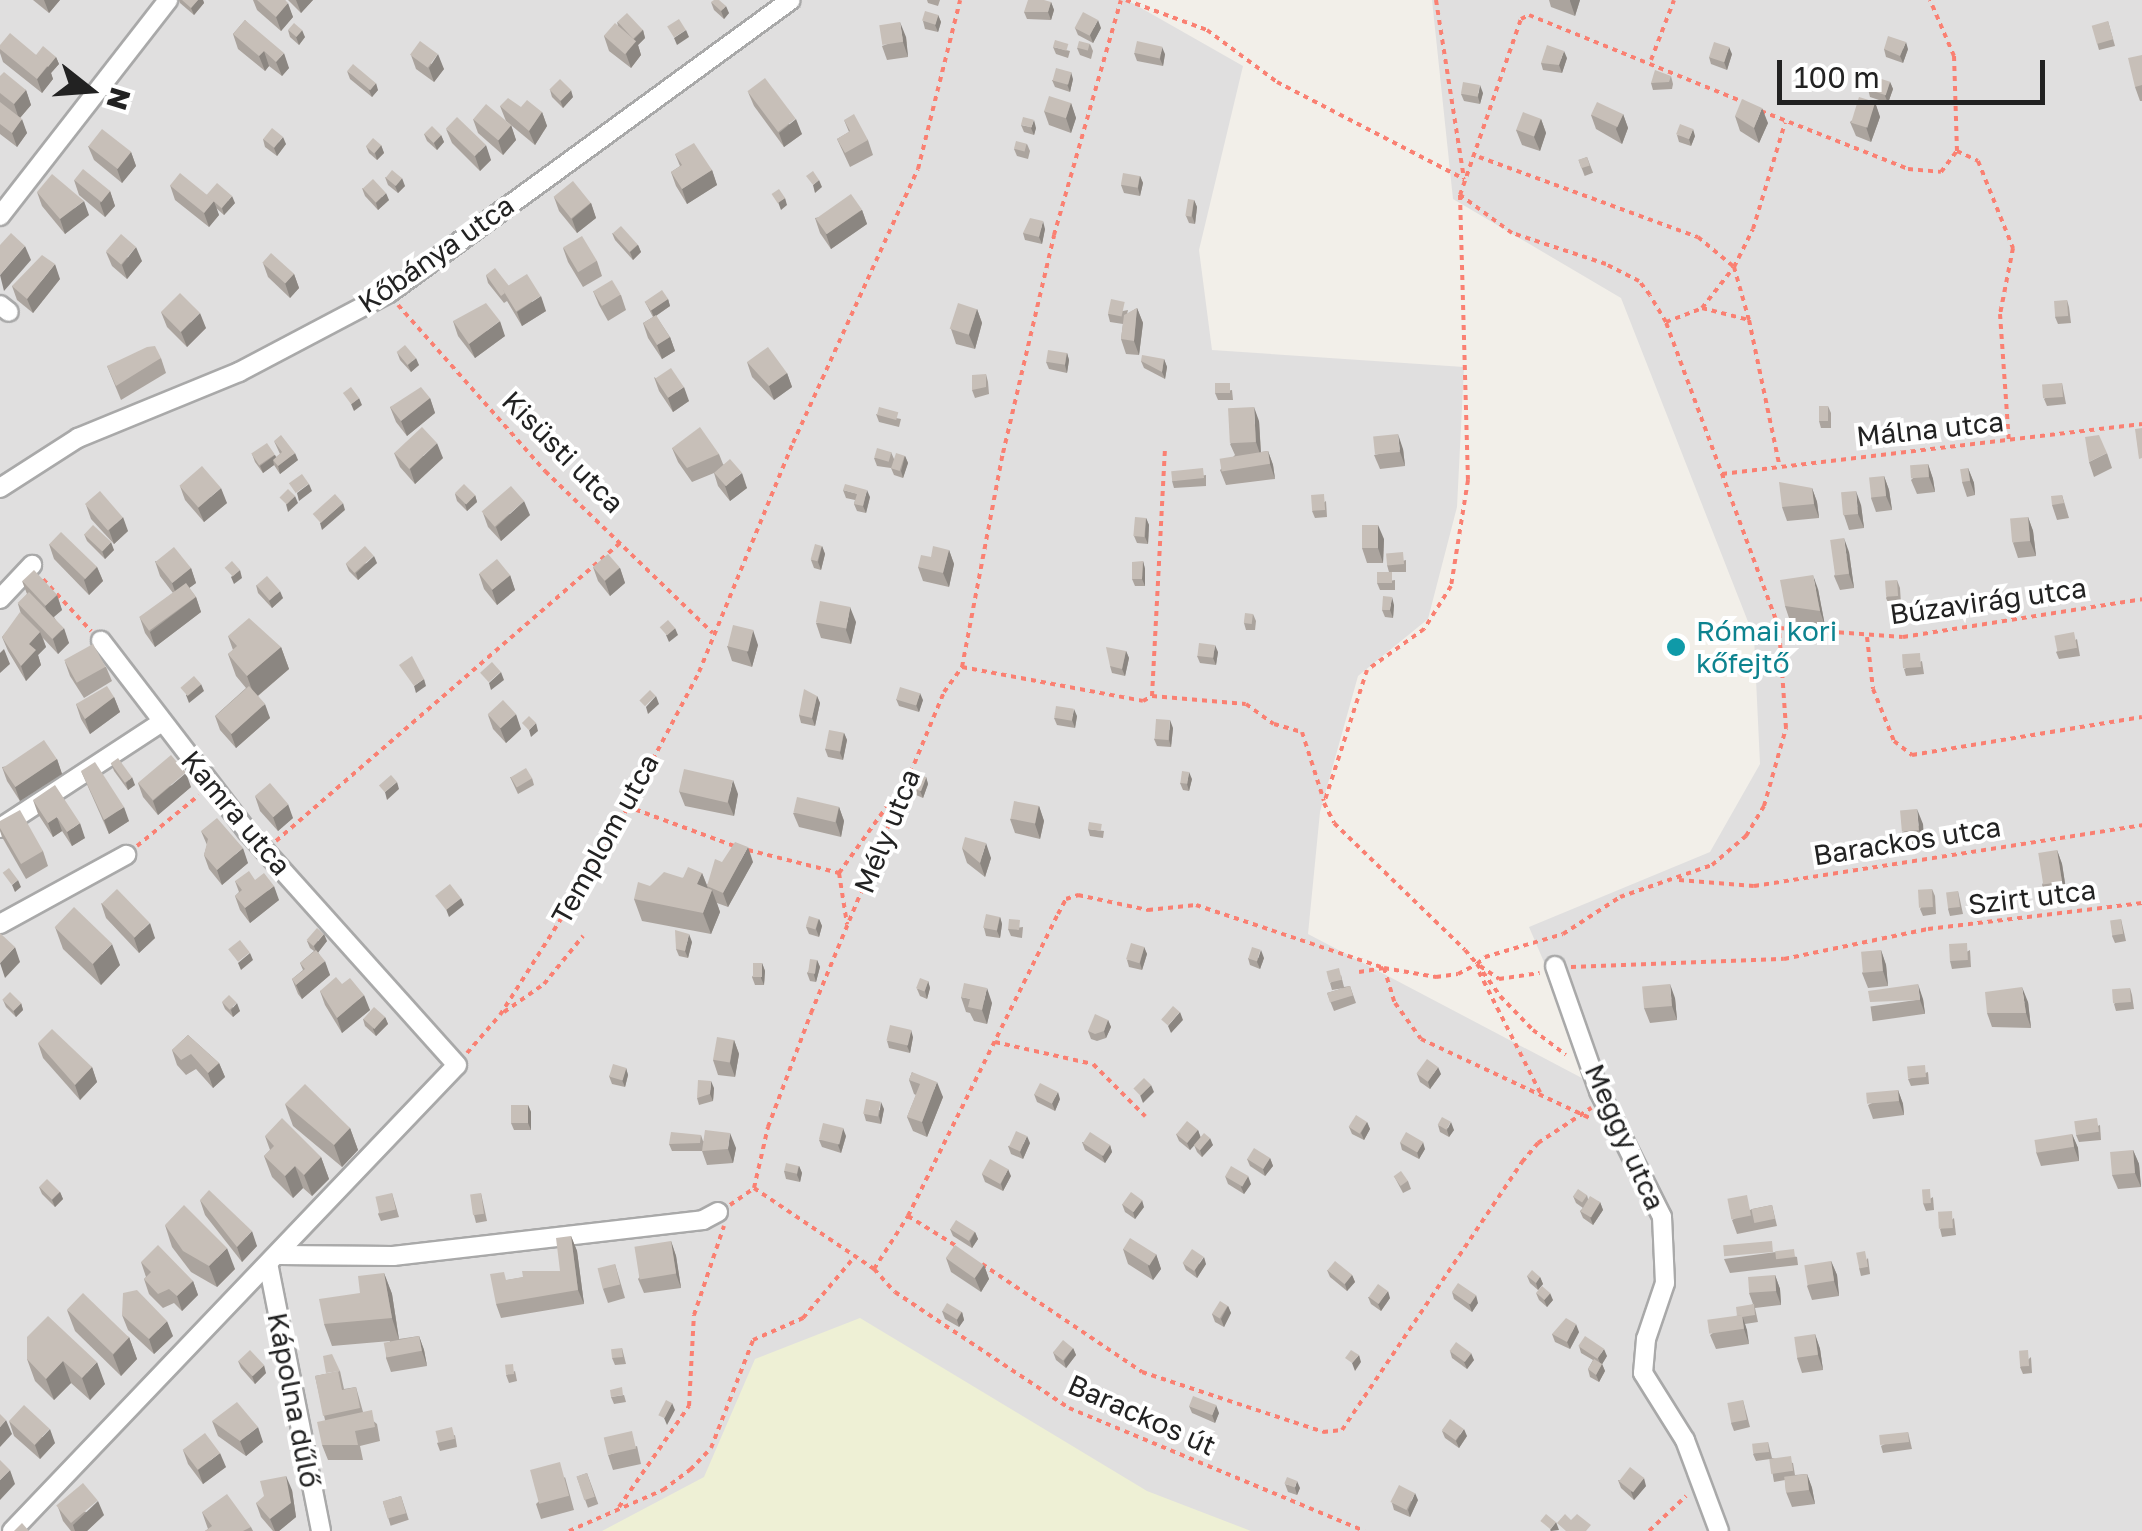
<!DOCTYPE html>
<html>
<head>
<meta charset="utf-8">
<style>
	body { margin:0 }
	#map { position:relative; width:2142px; height:1531px; overflow:hidden; background:#f2efe9; font-family:"Golos Text",sans-serif }
	div>[style] { position:absolute }
	.residential>* { inset:0; background:#e0dfdf }
	.farmland>* { inset:0; background:#eef0d5 }
	.path>* { height:4px; margin-top:-2px; transform-origin:0; background:repeating-linear-gradient(90deg,#fa8072 0 5px,transparent 0 10px) }
	.roads { filter:drop-shadow(2px 0 #a9a9a9) drop-shadow(-2px 0 #a9a9a9) drop-shadow(0 2px #a9a9a9) drop-shadow(0 -2px #a9a9a9) }
	.minor>* { height:18px; margin:-9px; padding:0 9px; transform-origin:9px; border-radius:9px; background:#fff }
	.wall>* { inset:0; background:#aba49e; transform-origin:0 0 }
	.shaded-wall>* { inset:0; background:#8b8681 }
	.building>* { inset:0; background:#c7bfb8; transform-origin:0 0 }
	.dots>* { width:28px; height:28px; translate:-50% -50%; box-sizing:border-box; border:5px solid #fff; border-radius:50% }
	span { translate:-50% -50%; white-space:nowrap; text-align:center; line-height:1.15; -webkit-text-stroke:8px #fff; paint-order:stroke }
	.street-label { font-size:28px; color:#222 }
	.culture-label { font-size:28px; color:#0d838f }
	.left { translate:0 -50%; text-align:left }
	.north { position:absolute; left:40px; top:40px; width:100px; height:100px; -webkit-text-stroke:8px #fff; paint-order:stroke; rotate:107deg; font-size:28px; font-weight:700; line-height:40px; text-align:center; color:#222 }
	.north::after { content:''; display:block; margin:auto; width:35px; height:45px; background:#222; clip-path:polygon(50% 0,100% 100%,50% 72%,0 100%) }
	.scale { position:absolute; left:1777px; top:60px; width:268px; height:45px; box-sizing:border-box; border:5px solid #222; border-top:0; padding-left:12px; font-size:30px; line-height:35px; white-space:nowrap; color:#222; -webkit-text-stroke:8px #fff; paint-order:stroke }
</style>
</head>
<body>
<div id="map">
	<div class="residential">
		<i style="clip-path:polygon(0 0,1127px 0,1243px 66px,1199px 250px,1212px 350px,1464px 367px,1457px 507px,1428px 619px,1358px 676px,1320px 812px,1308px 934px,1597px 1086px,1529px 927px,1710px 852px,1760px 764px,1754px 637px,1621px 298px,1453px 199px,1432px 0,2142px 0,2142px 1531px,0 1531px)"></i>
	</div>
	<div class="farmland">
		<i style="clip-path:polygon(860px 1318px,1147px 1491px,1251px 1531px,602px 1531px,704px 1477px,755px 1359px)"></i>
	</div>
	<div class="path">
		<i style="left:1126px;top:0;width:86px;rotate:20.3deg"></i>
		<i style="left:1207px;top:30px;width:87px;rotate:36.6deg"></i>
		<i style="left:1277px;top:82px;width:211px;rotate:27.4deg"></i>
		<i style="left:1436px;top:0;width:181px;rotate:81.1deg"></i>
		<i style="left:1651px;top:60px;width:64px;rotate:-69deg"></i>
		<i style="left:1761px;top:111px;width:158px;rotate:21.5deg"></i>
		<i style="left:1908px;top:169px;width:33px;rotate:5deg"></i>
		<i style="left:1941px;top:172px;width:26px;rotate:-53deg"></i>
		<i style="left:1957px;top:151px;width:95px;rotate:-91.8deg"></i>
		<i style="left:1954px;top:56px;width:61px;rotate:-113.2deg"></i>
		<i style="left:1957px;top:151px;width:23px;rotate:25deg"></i>
		<i style="left:1978px;top:161px;width:94px;rotate:68.1deg"></i>
		<i style="left:2013px;top:248px;width:67px;rotate:101.1deg"></i>
		<i style="left:2000px;top:314px;width:128px;rotate:86deg"></i>
		<i style="left:1479px;top:157px;width:233px;rotate:20.1deg"></i>
		<i style="left:1698px;top:237px;width:47px;rotate:39.8deg"></i>
		<i style="left:1734px;top:267px;width:55px;rotate:74.2deg"></i>
		<i style="left:1460px;top:195px;width:186px;rotate:-70.9deg"></i>
		<i style="left:1521px;top:19px;width:9px;rotate:-27deg"></i>
		<i style="left:1529px;top:15px;width:231px;rotate:22.1deg"></i>
		<i style="left:398px;top:305px;width:222px;rotate:48.5deg"></i>
		<i style="left:545px;top:471px;width:233px;rotate:44deg"></i>
		<i style="left:1702px;top:308px;width:49px;rotate:14.3deg"></i>
		<i style="left:1749px;top:320px;width:147px;rotate:78.2deg"></i>
		<i style="left:1666px;top:322px;width:39px;rotate:-21deg"></i>
		<i style="left:1702px;top:308px;width:52px;rotate:-52deg"></i>
		<i style="left:1734px;top:267px;width:42px;rotate:-63.4deg"></i>
		<i style="left:1753px;top:229px;width:111px;rotate:-73.2deg"></i>
		<i style="left:1722px;top:474px;width:423px;rotate:-6.8deg"></i>
		<i style="left:43px;top:579px;width:71px;rotate:47.3deg"></i>
		<i style="left:1779px;top:628px;width:124px;rotate:4.2deg"></i>
		<i style="left:1903px;top:637px;width:242px;rotate:-9deg"></i>
		<i style="left:1867px;top:637px;width:52px;rotate:83.4deg"></i>
		<i style="left:1873px;top:689px;width:56px;rotate:68deg"></i>
		<i style="left:1894px;top:741px;width:23px;rotate:38deg"></i>
		<i style="left:1912px;top:755px;width:233px;rotate:-9.4deg"></i>
		<i style="left:962px;top:667px;width:184px;rotate:10.6deg"></i>
		<i style="left:1143px;top:701px;width:10px;rotate:-29deg"></i>
		<i style="left:1152px;top:696px;width:94px;rotate:4.9deg"></i>
		<i style="left:1246px;top:704px;width:34px;rotate:36deg"></i>
		<i style="left:1274px;top:724px;width:29px;rotate:16deg"></i>
		<i style="left:1302px;top:732px;width:72px;rotate:72.3deg"></i>
		<i style="left:1152px;top:696px;width:248px;rotate:-87deg"></i>
		<i style="left:626px;top:806px;width:115px;rotate:20.3deg"></i>
		<i style="left:276px;top:841px;width:459px;rotate:-40.9deg"></i>
		<i style="left:137px;top:846px;width:80px;rotate:-39.4deg"></i>
		<i style="left:748px;top:850px;width:94px;rotate:14.2deg"></i>
		<i style="left:839px;top:873px;width:52px;rotate:81.1deg"></i>
		<i style="left:839px;top:873px;width:110px;rotate:-54.3deg"></i>
		<i style="left:1679px;top:880px;width:75px;rotate:4.6deg"></i>
		<i style="left:1754px;top:886px;width:393px;rotate:-8.9deg"></i>
		<i style="left:1480px;top:966px;width:23px;rotate:34deg"></i>
		<i style="left:1499px;top:979px;width:41px;rotate:-8.3deg"></i>
		<i style="left:1571px;top:967px;width:213px;rotate:-2.2deg"></i>
		<i style="left:1784px;top:959px;width:147px;rotate:-11.8deg"></i>
		<i style="left:1928px;top:929px;width:216px;rotate:-6.9deg"></i>
		<i style="left:1359px;top:972px;width:25px;rotate:-9deg"></i>
		<i style="left:1384px;top:968px;width:53px;rotate:9.8deg"></i>
		<i style="left:1436px;top:977px;width:22px;rotate:-8deg"></i>
		<i style="left:1458px;top:974px;width:21px;rotate:-28deg"></i>
		<i style="left:1477px;top:964px;width:11px;rotate:-41deg"></i>
		<i style="left:1485px;top:957px;width:81px;rotate:-16.4deg"></i>
		<i style="left:1563px;top:934px;width:68px;rotate:-33deg"></i>
		<i style="left:1620px;top:897px;width:97px;rotate:-19.2deg"></i>
		<i style="left:1712px;top:865px;width:45px;rotate:-40.5deg"></i>
		<i style="left:1746px;top:836px;width:35px;rotate:-59deg"></i>
		<i style="left:1764px;top:806px;width:81px;rotate:-74.2deg"></i>
		<i style="left:1786px;top:728px;width:100px;rotate:-94deg"></i>
		<i style="left:1779px;top:628px;width:326px;rotate:-110.3deg"></i>
		<i style="left:1666px;top:322px;width:31px;rotate:-121deg"></i>
		<i style="left:1650px;top:295px;width:18px;rotate:-128deg"></i>
		<i style="left:1639px;top:281px;width:37px;rotate:-153deg"></i>
		<i style="left:1606px;top:264px;width:99px;rotate:-161.7deg"></i>
		<i style="left:1512px;top:233px;width:64px;rotate:-143.8deg"></i>
		<i style="left:1460px;top:195px;width:285px;rotate:88.4deg"></i>
		<i style="left:1468px;top:480px;width:107px;rotate:99.1deg"></i>
		<i style="left:1451px;top:586px;width:51px;rotate:122.1deg"></i>
		<i style="left:1424px;top:629px;width:70px;rotate:144.3deg"></i>
		<i style="left:1367px;top:670px;width:140px;rotate:107.9deg"></i>
		<i style="left:1324px;top:803px;width:22px;rotate:63deg"></i>
		<i style="left:1334px;top:823px;width:182px;rotate:44.1deg"></i>
		<i style="left:1465px;top:950px;width:18px;rotate:49deg"></i>
		<i style="left:1477px;top:964px;width:39px;rotate:54deg"></i>
		<i style="left:1500px;top:996px;width:47px;rotate:45.9deg"></i>
		<i style="left:1533px;top:1030px;width:41px;rotate:37.1deg"></i>
		<i style="left:1479px;top:972px;width:135px;rotate:63.1deg"></i>
		<i style="left:504px;top:1012px;width:49px;rotate:-35deg"></i>
		<i style="left:544px;top:984px;width:62px;rotate:-50.9deg"></i>
		<i style="left:995px;top:1042px;width:100px;rotate:12.7deg"></i>
		<i style="left:1093px;top:1064px;width:74px;rotate:45deg"></i>
		<i style="left:467px;top:1053px;width:50px;rotate:-49deg"></i>
		<i style="left:500px;top:1015px;width:198px;rotate:-57.6deg"></i>
		<i style="left:606px;top:848px;width:199px;rotate:-62.1deg"></i>
		<i style="left:699px;top:672px;width:248px;rotate:-67.7deg"></i>
		<i style="left:793px;top:443px;width:301px;rotate:-65.5deg"></i>
		<i style="left:918px;top:169px;width:174px;rotate:-76deg"></i>
		<i style="left:754px;top:1188px;width:145px;rotate:34deg"></i>
		<i style="left:874px;top:1269px;width:63px;rotate:-57.3deg"></i>
		<i style="left:908px;top:1216px;width:337px;rotate:-63.6deg"></i>
		<i style="left:1058px;top:914px;width:17px;rotate:-62deg"></i>
		<i style="left:1066px;top:899px;width:13px;rotate:-18deg"></i>
		<i style="left:1078px;top:895px;width:72px;rotate:12.1deg"></i>
		<i style="left:1148px;top:910px;width:48px;rotate:-5.9deg"></i>
		<i style="left:1196px;top:905px;width:198px;rotate:18.5deg"></i>
		<i style="left:1384px;top:968px;width:37px;rotate:73deg"></i>
		<i style="left:1395px;top:1003px;width:44px;rotate:54.2deg"></i>
		<i style="left:1421px;top:1039px;width:189px;rotate:25.1deg"></i>
		<i style="left:730px;top:1205px;width:29px;rotate:-35deg"></i>
		<i style="left:754px;top:1188px;width:63px;rotate:-77.1deg"></i>
		<i style="left:768px;top:1127px;width:122px;rotate:-69.3deg"></i>
		<i style="left:811px;top:1013px;width:347px;rotate:-67.5deg"></i>
		<i style="left:944px;top:692px;width:31px;rotate:-54deg"></i>
		<i style="left:962px;top:667px;width:218px;rotate:-79.2deg"></i>
		<i style="left:1003px;top:453px;width:224px;rotate:-76.8deg"></i>
		<i style="left:1054px;top:235px;width:244px;rotate:-74.1deg"></i>
		<i style="left:908px;top:1216px;width:59px;rotate:31.8deg"></i>
		<i style="left:982px;top:1264px;width:193px;rotate:34deg"></i>
		<i style="left:1142px;top:1372px;width:191px;rotate:18.3deg"></i>
		<i style="left:1323px;top:1432px;width:19px;rotate:-6deg"></i>
		<i style="left:1342px;top:1430px;width:323px;rotate:-56.1deg"></i>
		<i style="left:1522px;top:1162px;width:25px;rotate:-50deg"></i>
		<i style="left:1538px;top:1143px;width:64px;rotate:-33.4deg"></i>
		<i style="left:874px;top:1269px;width:31px;rotate:48deg"></i>
		<i style="left:895px;top:1292px;width:209px;rotate:33.7deg"></i>
		<i style="left:1069px;top:1408px;width:320px;rotate:22.6deg"></i>
		<i style="left:619px;top:1507px;width:123px;rotate:-55.3deg"></i>
		<i style="left:689px;top:1406px;width:91px;rotate:-86.9deg"></i>
		<i style="left:694px;top:1315px;width:94px;rotate:-71.4deg"></i>
		<i style="left:569px;top:1531px;width:103px;rotate:-23.6deg"></i>
		<i style="left:663px;top:1490px;width:34px;rotate:-37deg"></i>
		<i style="left:690px;top:1470px;width:30px;rotate:-46deg"></i>
		<i style="left:711px;top:1448px;width:116px;rotate:-68.7deg"></i>
		<i style="left:753px;top:1340px;width:55px;rotate:-23.7deg"></i>
		<i style="left:803px;top:1318px;width:82px;rotate:-49.9deg"></i>
		<i style="left:1649px;top:1531px;width:51px;rotate:-43.4deg"></i>
	</div>
	<div class="roads">
		<div class="minor">
			<i style="left:0;top:216px;width:274px;rotate:-52.1deg"></i>
			<i style="left:0;top:305px;width:11px;rotate:38deg"></i>
			<i style="left:0;top:488px;width:93px;rotate:-32.7deg"></i>
			<i style="left:78px;top:438px;width:174px;rotate:-22.3deg"></i>
			<i style="left:239px;top:372px;width:170px;rotate:-27.8deg"></i>
			<i style="left:389px;top:293px;width:497px;rotate:-36.1deg"></i>
			<i style="left:0;top:599px;width:47px;rotate:-46.7deg"></i>
			<i style="left:0;top:828px;width:194px;rotate:-33.2deg"></i>
			<i style="left:0;top:924px;width:144px;rotate:-28.7deg"></i>
			<i style="left:1555px;top:966px;width:133px;rotate:70.6deg"></i>
			<i style="left:1599px;top:1091px;width:141px;rotate:63.4deg"></i>
			<i style="left:1662px;top:1217px;width:66px;rotate:87.4deg"></i>
			<i style="left:1665px;top:1283px;width:59px;rotate:108.7deg"></i>
			<i style="left:1646px;top:1339px;width:34px;rotate:95deg"></i>
			<i style="left:1643px;top:1373px;width:79px;rotate:57.9deg"></i>
			<i style="left:1685px;top:1440px;width:97px;rotate:69.5deg"></i>
			<i style="left:280px;top:1255px;width:113px;rotate:0.5deg"></i>
			<i style="left:393px;top:1256px;width:312px;rotate:-6.6deg"></i>
			<i style="left:703px;top:1220px;width:17px;rotate:-28deg"></i>
			<i style="left:269px;top:1268px;width:268px;rotate:78.8deg"></i>
			<i style="left:12px;top:1531px;width:644px;rotate:-46.32deg"></i>
			<i style="left:457px;top:1065px;width:314px;rotate:-131.9deg"></i>
			<i style="left:247px;top:831px;width:240px;rotate:-127.5deg"></i>
		</div>
	</div>
	<div class="wall">
		<i style="clip-path:polygon(33px 0,60px 0,49px 13px)"></i>
		<i style="clip-path:polygon(179px 0,203px 0,204px 3px,194px 15px,180px 3px)"></i>
		<i style="clip-path:polygon(253px 0,285px 0,293px 17px,281px 31px,257px 10px)"></i>
		<i style="clip-path:polygon(288px 0,313px 0,301px 13px)"></i>
		<i style="clip-path:polygon(927px 0,940px 0,938px 6px,928px 3px)"></i>
		<i style="clip-path:polygon(1549px 0,1580px 0,1575px 16px,1551px 7px)"></i>
		<i style="clip-path:polygon(711px 2px,729px 13px,724px 19px,714px 10px)"></i>
		<i style="clip-path:polygon(1051px 2px,1054px 10px,1051px 20px,1027px 19px,1024px 12px)"></i>
		<i style="clip-path:polygon(938px 15px,941px 22px,938px 32px,925px 29px,923px 21px)"></i>
		<i style="clip-path:polygon(245px 20px,289px 68px,282px 76px,269px 66px,265px 71px,238px 49px,233px 34px)"></i>
		<i style="clip-path:polygon(2108px 21px,2115px 46px,2099px 50px,2097px 43px)"></i>
		<i style="clip-path:polygon(617px 22px,643px 30px,645px 38px,638px 45px,641px 55px,631px 68px,609px 51px,604px 36px,618px 26px)"></i>
		<i style="clip-path:polygon(1075px 28px,1101px 28px,1093px 43px,1078px 35px)"></i>
		<i style="clip-path:polygon(288px 30px,305px 37px,299px 45px,290px 37px)"></i>
		<i style="clip-path:polygon(906px 37px,908px 57px,887px 60px,882px 46px)"></i>
		<i style="clip-path:polygon(1090px 44px,1093px 51px,1091px 59px,1080px 55px,1077px 48px)"></i>
		<i style="clip-path:polygon(0 45px,36px 55px,56px 57px,59px 64px,51px 73px,53px 79px,42px 93px,3px 62px,0 53px)"></i>
		<i style="clip-path:polygon(1053px 47px,1070px 51px,1068px 58px,1056px 54px)"></i>
		<i style="clip-path:polygon(1884px 49px,1908px 49px,1903px 63px,1886px 57px)"></i>
		<i style="clip-path:polygon(1134px 53px,1165px 54px,1163px 66px,1137px 61px)"></i>
		<i style="clip-path:polygon(1732px 54px,1727px 70px,1711px 64px,1709px 57px)"></i>
		<i style="clip-path:polygon(411px 55px,444px 69px,434px 82px,416px 69px)"></i>
		<i style="clip-path:polygon(2142px 55px,2142px 101px,2140px 101px,2135px 87px)"></i>
		<i style="clip-path:polygon(1567px 58px,1562px 73px,1543px 70px,1541px 63px)"></i>
		<i style="clip-path:polygon(347px 71px,378px 90px,372px 97px,350px 79px)"></i>
		<i style="clip-path:polygon(0 76px,26px 90px,31px 105px,20px 118px,27px 133px,17px 147px,0 134px)"></i>
		<i style="clip-path:polygon(1671px 76px,1673px 84px,1672px 89px,1653px 90px,1651px 83px)"></i>
		<i style="clip-path:polygon(1073px 79px,1070px 92px,1055px 87px,1052px 80px)"></i>
		<i style="clip-path:polygon(1890px 82px,1893px 89px,1888px 103px,1870px 97px,1868px 89px)"></i>
		<i style="clip-path:polygon(550px 90px,573px 97px,563px 108px,552px 97px)"></i>
		<i style="clip-path:polygon(748px 92px,802px 134px,784px 147px,754px 106px)"></i>
		<i style="clip-path:polygon(1483px 93px,1480px 104px,1464px 101px,1461px 94px)"></i>
		<i style="clip-path:polygon(1875px 102px,1880px 117px,1871px 142px,1856px 136px,1850px 122px)"></i>
		<i style="clip-path:polygon(1071px 103px,1076px 118px,1071px 133px,1049px 125px,1044px 111px)"></i>
		<i style="clip-path:polygon(500px 106px,542px 112px,547px 126px,535px 145px,506px 121px)"></i>
		<i style="clip-path:polygon(1623px 114px,1628px 128px,1622px 144px,1596px 129px,1591px 115px)"></i>
		<i style="clip-path:polygon(1735px 116px,1768px 123px,1759px 143px,1740px 131px)"></i>
		<i style="clip-path:polygon(473px 119px,511px 125px,516px 140px,503px 155px,478px 133px)"></i>
		<i style="clip-path:polygon(1541px 119px,1546px 133px,1540px 151px,1522px 145px,1516px 130px)"></i>
		<i style="clip-path:polygon(844px 120px,868px 140px,873px 155px,850px 167px,837px 139px,849px 132px)"></i>
		<i style="clip-path:polygon(1021px 125px,1036px 128px,1034px 135px,1024px 132px)"></i>
		<i style="clip-path:polygon(446px 129px,491px 160px,480px 171px,452px 143px)"></i>
		<i style="clip-path:polygon(424px 134px,441px 135px,444px 142px,437px 150px,427px 141px)"></i>
		<i style="clip-path:polygon(1677px 135px,1695px 136px,1691px 146px,1679px 142px)"></i>
		<i style="clip-path:polygon(263px 139px,286px 144px,277px 156px,265px 147px)"></i>
		<i style="clip-path:polygon(1027px 144px,1030px 151px,1028px 159px,1017px 156px,1014px 149px)"></i>
		<i style="clip-path:polygon(381px 145px,384px 153px,377px 160px,369px 153px,366px 146px)"></i>
		<i style="clip-path:polygon(88px 146px,131px 152px,136px 166px,122px 183px,94px 160px)"></i>
		<i style="clip-path:polygon(675px 154px,712px 170px,717px 185px,687px 204px,676px 186px,671px 172px,680px 166px)"></i>
		<i style="left:1587px;top:157px;width:17px;height:9px;rotate:69deg"></i>
		<i style="clip-path:polygon(1140px 176px,1143px 183px,1140px 196px,1124px 193px,1121px 185px)"></i>
		<i style="clip-path:polygon(385px 177px,405px 186px,398px 193px,388px 185px)"></i>
		<i style="clip-path:polygon(74px 180px,110px 191px,115px 206px,105px 217px,79px 195px)"></i>
		<i style="clip-path:polygon(170px 185px,207px 195px,235px 203px,224px 215px,216px 208px,219px 215px,209px 227px,175px 200px)"></i>
		<i style="clip-path:polygon(362px 188px,389px 200px,378px 210px,365px 196px)"></i>
		<i style="clip-path:polygon(37px 192px,89px 215px,65px 234px,42px 206px)"></i>
		<i style="clip-path:polygon(554px 197px,591px 203px,596px 218px,577px 233px,559px 211px)"></i>
		<i style="clip-path:polygon(1194px 200px,1197px 207px,1195px 224px,1189px 223px,1186px 216px)"></i>
		<i style="clip-path:polygon(862px 210px,867px 224px,831px 249px,820px 233px,815px 218px)"></i>
		<i style="clip-path:polygon(1045px 229px,1042px 244px,1025px 240px,1023px 233px)"></i>
		<i style="clip-path:polygon(612px 233px,638px 245px,641px 252px,633px 260px,615px 240px)"></i>
		<i style="clip-path:polygon(563px 248px,597px 261px,602px 276px,583px 287px,568px 262px)"></i>
		<i style="clip-path:polygon(106px 252px,142px 261px,127px 279px,112px 266px)"></i>
		<i style="clip-path:polygon(263px 263px,294px 274px,299px 288px,290px 298px,268px 277px)"></i>
		<i style="clip-path:polygon(486px 275px,509px 286px,546px 311px,522px 326px,507px 301px,504px 303px,488px 283px)"></i>
		<i style="clip-path:polygon(60px 279px,33px 313px,17px 300px,12px 286px)"></i>
		<i style="clip-path:polygon(593px 291px,621px 295px,626px 310px,608px 321px,599px 305px)"></i>
		<i style="clip-path:polygon(668px 299px,670px 306px,656px 316px,670px 337px,675px 351px,662px 359px,648px 338px,643px 323px,653px 317px,645px 302px)"></i>
		<i style="clip-path:polygon(2067px 300px,2069px 307px,2071px 323px,2058px 324px,2055px 317px)"></i>
		<i style="clip-path:polygon(1137px 308px,1143px 323px,1139px 355px,1126px 354px,1121px 339px,1123px 324px,1110px 322px,1108px 314px,1128px 310px,1127px 314px)"></i>
		<i style="clip-path:polygon(977px 309px,982px 323px,975px 349px,956px 344px,951px 329px)"></i>
		<i style="clip-path:polygon(161px 312px,206px 328px,187px 347px,167px 327px)"></i>
		<i style="clip-path:polygon(453px 321px,505px 336px,475px 358px,458px 336px)"></i>
		<i style="clip-path:polygon(397px 352px,419px 365px,411px 372px,400px 360px)"></i>
		<i style="clip-path:polygon(1067px 353px,1069px 360px,1067px 373px,1049px 369px,1046px 362px)"></i>
		<i style="clip-path:polygon(161px 358px,166px 373px,121px 400px,107px 366px)"></i>
		<i style="clip-path:polygon(1164px 359px,1167px 367px,1165px 379px,1144px 368px,1141px 361px)"></i>
		<i style="clip-path:polygon(747px 362px,787px 373px,792px 387px,774px 400px,752px 377px)"></i>
		<i style="clip-path:polygon(986px 374px,988px 382px,989px 394px,975px 398px,972px 390px)"></i>
		<i style="clip-path:polygon(654px 377px,689px 401px,673px 412px,659px 391px)"></i>
		<i style="clip-path:polygon(2062px 383px,2066px 404px,2047px 406px,2044px 399px)"></i>
		<i style="clip-path:polygon(1232px 390px,1233px 400px,1218px 400px,1215px 393px)"></i>
		<i style="clip-path:polygon(430px 398px,435px 413px,407px 436px,396px 422px,390px 407px)"></i>
		<i style="clip-path:polygon(1828px 406px,1831px 413px,1831px 428px,1821px 428px,1819px 421px)"></i>
		<i style="clip-path:polygon(509px 411px,533px 414px,535px 421px,523px 431px,512px 419px)"></i>
		<i style="clip-path:polygon(876px 414px,901px 419px,899px 427px,879px 422px)"></i>
		<i style="clip-path:polygon(1259px 421px,1261px 452px,1268px 451px,1273px 465px,1275px 479px,1226px 485px,1220px 470px,1235px 455px,1230px 444px)"></i>
		<i style="clip-path:polygon(274px 441px,298px 460px,280px 474px,274px 465px,263px 473px,255px 462px,252px 454px,275px 455px,276px 457px,280px 454px)"></i>
		<i style="clip-path:polygon(672px 448px,719px 454px,723px 464px,747px 488px,730px 501px,718px 486px,714px 473px,692px 482px,678px 462px)"></i>
		<i style="clip-path:polygon(1403px 449px,1405px 466px,1380px 469px,1374px 455px)"></i>
		<i style="clip-path:polygon(891px 452px,894px 459px,905px 456px,908px 463px,903px 478px,894px 475px,891px 468px,877px 466px,874px 458px)"></i>
		<i style="clip-path:polygon(394px 453px,443px 458px,415px 484px,400px 467px)"></i>
		<i style="clip-path:polygon(2107px 453px,2112px 468px,2094px 477px,2089px 462px)"></i>
		<i style="clip-path:polygon(1928px 464px,1933px 479px,1935px 492px,1917px 494px,1911px 480px)"></i>
		<i style="clip-path:polygon(1968px 468px,1974px 483px,1975px 495px,1967px 497px,1962px 482px)"></i>
		<i style="clip-path:polygon(1206px 475px,1206px 486px,1174px 488px,1172px 481px)"></i>
		<i style="clip-path:polygon(1884px 476px,1889px 490px,1892px 510px,1876px 512px,1871px 498px)"></i>
		<i style="clip-path:polygon(180px 486px,227px 503px,204px 522px,185px 500px)"></i>
		<i style="clip-path:polygon(1812px 488px,1817px 502px,1819px 518px,1787px 521px,1782px 507px)"></i>
		<i style="clip-path:polygon(843px 490px,870px 497px,866px 513px,857px 511px,854px 504px,855px 500px,846px 498px)"></i>
		<i style="clip-path:polygon(455px 494px,475px 495px,477px 502px,467px 511px,457px 501px)"></i>
		<i style="clip-path:polygon(2062px 495px,2069px 518px,2057px 520px,2052px 505px)"></i>
		<i style="clip-path:polygon(1326px 501px,1327px 517px,1315px 518px,1312px 511px)"></i>
		<i style="clip-path:polygon(86px 505px,128px 531px,114px 544px,91px 519px)"></i>
		<i style="clip-path:polygon(1861px 505px,1864px 528px,1849px 530px,1844px 515px)"></i>
		<i style="clip-path:polygon(483px 513px,530px 515px,501px 541px,488px 527px)"></i>
		<i style="clip-path:polygon(2028px 517px,2033px 531px,2036px 556px,2018px 558px,2013px 543px)"></i>
		<i style="clip-path:polygon(1146px 518px,1149px 525px,1148px 544px,1137px 543px,1134px 536px)"></i>
		<i style="clip-path:polygon(84px 534px,114px 550px,105px 559px,87px 541px)"></i>
		<i style="clip-path:polygon(1384px 539px,1383px 563px,1367px 563px,1362px 548px)"></i>
		<i style="clip-path:polygon(49px 544px,97px 567px,103px 581px,89px 595px,54px 559px)"></i>
		<i style="clip-path:polygon(822px 546px,825px 554px,821px 570px,814px 568px,811px 560px)"></i>
		<i style="clip-path:polygon(949px 550px,954px 564px,949px 587px,923px 581px,918px 567px,931px 557px)"></i>
		<i style="clip-path:polygon(1849px 552px,1854px 588px,1840px 590px,1834px 576px)"></i>
		<i style="clip-path:polygon(1406px 560px,1406px 572px,1389px 572px,1387px 565px)"></i>
		<i style="clip-path:polygon(155px 561px,191px 568px,196px 583px,189px 588px,196px 597px,201px 612px,155px 647px,145px 633px,140px 618px,173px 593px,160px 576px)"></i>
		<i style="clip-path:polygon(1143px 561px,1145px 569px,1145px 586px,1135px 586px,1132px 579px)"></i>
		<i style="clip-path:polygon(377px 563px,358px 580px,349px 571px,346px 564px)"></i>
		<i style="clip-path:polygon(593px 567px,620px 568px,625px 583px,610px 596px,598px 581px)"></i>
		<i style="clip-path:polygon(479px 574px,510px 575px,515px 590px,497px 605px,484px 589px)"></i>
		<i style="clip-path:polygon(1395px 580px,1395px 590px,1380px 590px,1377px 583px)"></i>
		<i style="clip-path:polygon(1897px 580px,1900px 588px,1901px 604px,1889px 605px,1886px 598px)"></i>
		<i style="clip-path:polygon(22px 581px,57px 595px,62px 610px,54px 617px,69px 643px,58px 654px,43px 638px,46px 647px,38px 655px,41px 665px,26px 681px,8px 651px,2px 637px,21px 614px,18px 604px,27px 594px)"></i>
		<i style="clip-path:polygon(256px 585px,283px 598px,272px 608px,258px 593px)"></i>
		<i style="clip-path:polygon(1818px 589px,1825px 626px,1790px 621px,1785px 606px)"></i>
		<i style="clip-path:polygon(1394px 605px,1393px 618px,1385px 617px,1382px 610px)"></i>
		<i style="clip-path:polygon(1253px 614px,1256px 621px,1255px 630px,1246px 630px,1244px 623px)"></i>
		<i style="clip-path:polygon(856px 622px,851px 644px,821px 638px,816px 623px)"></i>
		<i style="clip-path:polygon(228px 636px,281px 647px,289px 669px,258px 696px,270px 718px,236px 748px,220px 730px,215px 716px,246px 688px,236px 676px,228px 654px,233px 650px)"></i>
		<i style="clip-path:polygon(2077px 639px,2080px 656px,2059px 659px,2056px 652px)"></i>
		<i style="clip-path:polygon(758px 645px,752px 667px,732px 661px,727px 646px)"></i>
		<i style="clip-path:polygon(1126px 651px,1129px 658px,1125px 676px,1112px 673px,1110px 666px)"></i>
		<i style="clip-path:polygon(1218px 652px,1216px 665px,1200px 663px,1197px 656px)"></i>
		<i style="clip-path:polygon(1922px 661px,1924px 674px,1906px 676px,1904px 669px)"></i>
		<i style="clip-path:polygon(65px 662px,106px 667px,112px 681px,84px 698px,70px 676px)"></i>
		<i style="clip-path:polygon(817px 696px,820px 703px,815px 726px,801px 723px,799px 715px)"></i>
		<i style="clip-path:polygon(114px 697px,120px 712px,90px 734px,81px 719px,76px 704px)"></i>
		<i style="clip-path:polygon(896px 699px,923px 700px,919px 712px,899px 706px)"></i>
		<i style="clip-path:polygon(488px 715px,521px 729px,506px 743px,493px 729px)"></i>
		<i style="clip-path:polygon(1077px 716px,1075px 728px,1057px 725px,1054px 718px)"></i>
		<i style="clip-path:polygon(1173px 728px,1171px 747px,1157px 746px,1154px 739px)"></i>
		<i style="clip-path:polygon(844px 733px,847px 740px,843px 760px,828px 757px,825px 749px)"></i>
		<i style="clip-path:polygon(57px 759px,62px 774px,20px 801px,7px 781px,2px 767px)"></i>
		<i style="clip-path:polygon(111px 763px,135px 785px,128px 790px,114px 771px)"></i>
		<i style="clip-path:polygon(81px 771px,129px 821px,109px 834px)"></i>
		<i style="clip-path:polygon(510px 777px,532px 778px,534px 785px,518px 794px)"></i>
		<i style="clip-path:polygon(926px 777px,928px 784px,923px 798px,916px 795px,913px 788px)"></i>
		<i style="clip-path:polygon(1192px 779px,1189px 791px,1183px 790px,1180px 783px)"></i>
		<i style="clip-path:polygon(138px 783px,191px 787px,158px 815px,143px 797px)"></i>
		<i style="clip-path:polygon(679px 791px,738px 794px,734px 816px,685px 806px)"></i>
		<i style="clip-path:polygon(255px 796px,293px 818px,278px 831px,260px 811px)"></i>
		<i style="clip-path:polygon(33px 800px,85px 838px,72px 846px,62px 831px,53px 837px,38px 814px)"></i>
		<i style="clip-path:polygon(1039px 806px,1044px 821px,1040px 839px,1015px 833px,1010px 819px)"></i>
		<i style="clip-path:polygon(839px 807px,844px 821px,841px 837px,799px 827px,793px 813px)"></i>
		<i style="clip-path:polygon(0 821px,43px 851px,48px 866px,26px 879px,2px 837px,0 831px)"></i>
		<i style="clip-path:polygon(1923px 824px,1924px 845px,1907px 846px,1902px 832px)"></i>
		<i style="clip-path:polygon(1088px 829px,1104px 831px,1103px 838px,1090px 836px)"></i>
		<i style="clip-path:polygon(201px 831px,248px 863px,222px 885px,209px 869px,204px 855px,207px 845px)"></i>
		<i style="clip-path:polygon(962px 848px,991px 858px,985px 877px,967px 863px)"></i>
		<i style="clip-path:polygon(2057px 850px,2062px 864px,2067px 896px,2048px 899px,2042px 885px)"></i>
		<i style="clip-path:polygon(722px 862px,753px 862px,728px 907px,717px 903px,720px 912px,711px 934px,642px 921px,634px 899px,650px 886px,702px 873px,707px 885px)"></i>
		<i style="clip-path:polygon(255px 880px,279px 900px,250px 923px,240px 910px,235px 896px,239px 892px,235px 881px)"></i>
		<i style="clip-path:polygon(1932px 889px,1935px 896px,1936px 914px,1923px 916px,1920px 909px)"></i>
		<i style="clip-path:polygon(1958px 891px,1963px 914px,1950px 916px,1948px 909px)"></i>
		<i style="clip-path:polygon(101px 903px,155px 938px,139px 953px,106px 918px)"></i>
		<i style="clip-path:polygon(1000px 917px,1002px 924px,1000px 938px,986px 936px,984px 928px)"></i>
		<i style="clip-path:polygon(819px 919px,822px 926px,819px 937px,809px 934px,806px 927px)"></i>
		<i style="clip-path:polygon(2121px 919px,2126px 941px,2115px 943px,2112px 936px)"></i>
		<i style="clip-path:polygon(55px 927px,120px 965px,101px 985px,63px 949px)"></i>
		<i style="clip-path:polygon(1023px 927px,1022px 938px,1011px 936px,1008px 929px)"></i>
		<i style="clip-path:polygon(307px 941px,327px 941px,318px 952px,330px 975px,302px 999px,298px 994px,292px 979px,303px 970px,300px 963px,314px 951px,310px 948px)"></i>
		<i style="clip-path:polygon(692px 942px,688px 958px,679px 956px,676px 949px)"></i>
		<i style="clip-path:polygon(1144px 947px,1147px 954px,1142px 970px,1129px 967px,1127px 960px)"></i>
		<i style="clip-path:polygon(1881px 950px,1886px 965px,1888px 986px,1868px 988px,1862px 973px)"></i>
		<i style="clip-path:polygon(1970px 950px,1971px 967px,1952px 969px,1950px 961px)"></i>
		<i style="clip-path:polygon(1248px 958px,1264px 958px,1260px 969px,1250px 965px)"></i>
		<i style="clip-path:polygon(817px 960px,820px 967px,816px 982px,810px 981px,807px 973px)"></i>
		<i style="clip-path:polygon(762px 963px,765px 971px,764px 985px,755px 985px,752px 977px)"></i>
		<i style="clip-path:polygon(1341px 975px,1344px 987px,1350px 986px,1356px 1003px,1334px 1011px,1327px 993px,1344px 988px,1332px 990px,1330px 983px)"></i>
		<i style="clip-path:polygon(928px 981px,930px 988px,927px 999px,920px 996px,917px 989px)"></i>
		<i style="clip-path:polygon(342px 984px,370px 1010px,342px 1033px,325px 1005px,320px 991px)"></i>
		<i style="clip-path:polygon(2130px 988px,2132px 995px,2134px 1009px,2116px 1011px,2114px 1004px)"></i>
		<i style="clip-path:polygon(961px 997px,992px 1003px,987px 1024px,974px 1021px,970px 1013px,966px 1012px)"></i>
		<i style="clip-path:polygon(1675px 998px,1677px 1020px,1650px 1023px,1644px 1008px)"></i>
		<i style="left:1923px;top:999px;width:15px;height:53px;rotate:82deg"></i>
		<i style="clip-path:polygon(3px 1000px,21px 1003px,23px 1010px,16px 1017px,6px 1007px)"></i>
		<i style="clip-path:polygon(222px 1002px,240px 1011px,233px 1017px,225px 1009px)"></i>
		<i style="clip-path:polygon(2028px 1002px,2031px 1028px,1992px 1027px,1987px 1013px)"></i>
		<i style="clip-path:polygon(385px 1017px,388px 1024px,376px 1036px,365px 1026px,363px 1019px)"></i>
		<i style="clip-path:polygon(1108px 1020px,1111px 1027px,1106px 1038px,1097px 1041px,1091px 1039px,1088px 1031px)"></i>
		<i style="clip-path:polygon(188px 1035px,219px 1063px,225px 1077px,213px 1088px,196px 1069px,186px 1075px,177px 1065px,172px 1050px)"></i>
		<i style="clip-path:polygon(913px 1037px,910px 1053px,889px 1048px,887px 1041px)"></i>
		<i style="clip-path:polygon(734px 1040px,739px 1054px,735px 1077px,718px 1075px,713px 1060px)"></i>
		<i style="clip-path:polygon(38px 1043px,92px 1067px,97px 1082px,80px 1100px,43px 1058px)"></i>
		<i style="clip-path:polygon(626px 1068px,628px 1075px,625px 1087px,612px 1084px,609px 1076px)"></i>
		<i style="clip-path:polygon(912px 1072px,943px 1097px,927px 1137px,913px 1131px,907px 1117px,916px 1095px,914px 1094px,909px 1080px)"></i>
		<i style="clip-path:polygon(1928px 1072px,1929px 1084px,1911px 1086px,1908px 1079px)"></i>
		<i style="clip-path:polygon(1417px 1074px,1441px 1074px,1430px 1089px,1420px 1082px)"></i>
		<i style="clip-path:polygon(714px 1088px,713px 1101px,699px 1105px,697px 1098px)"></i>
		<i style="clip-path:polygon(1898px 1090px,1903px 1104px,1904px 1115px,1873px 1119px,1868px 1105px)"></i>
		<i style="clip-path:polygon(1034px 1094px,1060px 1099px,1055px 1111px,1037px 1102px)"></i>
		<i style="clip-path:polygon(285px 1104px,350px 1128px,358px 1150px,342px 1167px,293px 1126px)"></i>
		<i style="clip-path:polygon(528px 1105px,531px 1112px,531px 1130px,514px 1130px,511px 1123px)"></i>
		<i style="clip-path:polygon(884px 1109px,881px 1124px,866px 1121px,864px 1114px)"></i>
		<i style="clip-path:polygon(1367px 1122px,1370px 1129px,1364px 1140px,1352px 1134px,1349px 1127px)"></i>
		<i style="clip-path:polygon(1438px 1125px,1454px 1130px,1449px 1137px,1440px 1132px)"></i>
		<i style="clip-path:polygon(2100px 1125px,2101px 1140px,2079px 1142px,2076px 1135px)"></i>
		<i style="clip-path:polygon(1198px 1130px,1200px 1137px,1213px 1145px,1202px 1157px,1197px 1152px,1194px 1145px,1190px 1150px,1179px 1141px,1176px 1134px)"></i>
		<i style="clip-path:polygon(2072px 1134px,2078px 1148px,2079px 1161px,2041px 1166px,2036px 1152px)"></i>
		<i style="clip-path:polygon(701px 1135px,703px 1141px,736px 1148px,733px 1163px,707px 1165px,702px 1151px,672px 1151px,669px 1144px)"></i>
		<i style="clip-path:polygon(265px 1136px,321px 1157px,329px 1179px,312px 1196px,303px 1188px,293px 1198px,272px 1177px,264px 1156px,270px 1150px)"></i>
		<i style="clip-path:polygon(846px 1136px,841px 1153px,822px 1147px,819px 1140px)"></i>
		<i style="clip-path:polygon(1082px 1142px,1110px 1145px,1112px 1152px,1105px 1163px,1085px 1150px)"></i>
		<i style="clip-path:polygon(1400px 1142px,1425px 1149px,1419px 1159px,1402px 1150px)"></i>
		<i style="clip-path:polygon(1030px 1143px,1023px 1159px,1011px 1154px,1008px 1146px)"></i>
		<i style="clip-path:polygon(2133px 1150px,2139px 1164px,2141px 1187px,2118px 1189px,2112px 1175px)"></i>
		<i style="clip-path:polygon(1270px 1158px,1273px 1166px,1265px 1176px,1250px 1166px,1247px 1159px)"></i>
		<i style="clip-path:polygon(799px 1166px,802px 1173px,800px 1182px,786px 1179px,784px 1171px)"></i>
		<i style="clip-path:polygon(982px 1174px,1011px 1176px,1003px 1191px,985px 1182px)"></i>
		<i style="clip-path:polygon(1225px 1176px,1251px 1184px,1244px 1194px,1228px 1184px)"></i>
		<i style="clip-path:polygon(1394px 1176px,1408px 1181px,1411px 1189px,1403px 1193px)"></i>
		<i style="clip-path:polygon(39px 1187px,60px 1192px,63px 1199px,55px 1207px,42px 1194px)"></i>
		<i style="clip-path:polygon(392px 1193px,399px 1217px,381px 1221px,378px 1214px)"></i>
		<i style="clip-path:polygon(481px 1193px,487px 1221px,476px 1223px,474px 1215px)"></i>
		<i style="clip-path:polygon(1587px 1195px,1588px 1199px,1600px 1202px,1603px 1210px,1593px 1225px,1583px 1218px,1580px 1211px,1583px 1208px,1576px 1203px,1573px 1196px)"></i>
		<i style="clip-path:polygon(1933px 1197px,1934px 1210px,1926px 1211px,1923px 1203px)"></i>
		<i style="clip-path:polygon(200px 1200px,257px 1246px,242px 1262px,205px 1215px)"></i>
		<i style="clip-path:polygon(1122px 1204px,1144px 1207px,1135px 1219px,1125px 1212px)"></i>
		<i style="clip-path:polygon(1772px 1205px,1777px 1226px,1737px 1234px,1732px 1220px,1752px 1209px)"></i>
		<i style="clip-path:polygon(1954px 1218px,1956px 1235px,1942px 1237px,1940px 1229px)"></i>
		<i style="clip-path:polygon(165px 1225px,235px 1269px,217px 1287px,191px 1272px,172px 1247px)"></i>
		<i style="clip-path:polygon(950px 1229px,975px 1232px,978px 1239px,972px 1248px,953px 1236px)"></i>
		<i style="clip-path:polygon(571px 1236px,577px 1251px,584px 1304px,501px 1318px,496px 1304px,507px 1280px,560px 1271px)"></i>
		<i style="clip-path:polygon(671px 1241px,676px 1256px,681px 1288px,644px 1293px,638px 1279px)"></i>
		<i style="clip-path:polygon(1123px 1249px,1156px 1254px,1161px 1269px,1153px 1280px,1128px 1264px)"></i>
		<i style="clip-path:polygon(1776px 1252px,1797px 1257px,1798px 1265px,1730px 1273px,1724px 1259px)"></i>
		<i style="clip-path:polygon(946px 1258px,984px 1265px,989px 1279px,981px 1292px,951px 1272px)"></i>
		<i style="clip-path:polygon(1868px 1258px,1870px 1274px,1861px 1276px,1859px 1268px)"></i>
		<i style="clip-path:polygon(1831px 1261px,1837px 1275px,1839px 1296px,1812px 1300px,1807px 1286px)"></i>
		<i style="clip-path:polygon(141px 1262px,193px 1281px,198px 1295px,182px 1311px,174px 1303px,163px 1308px,149px 1294px,144px 1279px,146px 1277px)"></i>
		<i style="clip-path:polygon(1183px 1263px,1206px 1264px,1197px 1278px,1186px 1270px)"></i>
		<i style="clip-path:polygon(615px 1264px,625px 1298px,608px 1303px,603px 1289px)"></i>
		<i style="clip-path:polygon(1327px 1270px,1352px 1275px,1355px 1282px,1347px 1291px,1330px 1277px)"></i>
		<i style="clip-path:polygon(384px 1273px,392px 1294px,399px 1339px,419px 1336px,424px 1350px,427px 1366px,391px 1372px,386px 1358px,390px 1341px,332px 1346px,324px 1324px)"></i>
		<i style="clip-path:polygon(1775px 1275px,1780px 1289px,1781px 1305px,1755px 1308px,1758px 1322px,1745px 1324px,1749px 1344px,1716px 1349px,1710px 1335px,1753px 1304px,1749px 1293px)"></i>
		<i style="clip-path:polygon(1527px 1276px,1540px 1277px,1543px 1284px,1538px 1290px,1530px 1283px)"></i>
		<i style="clip-path:polygon(1452px 1292px,1478px 1303px,1472px 1312px,1454px 1299px)"></i>
		<i style="clip-path:polygon(1536px 1293px,1553px 1300px,1547px 1307px,1539px 1300px)"></i>
		<i style="clip-path:polygon(1368px 1297px,1390px 1298px,1381px 1311px,1371px 1304px)"></i>
		<i style="clip-path:polygon(1228px 1306px,1231px 1313px,1224px 1327px,1215px 1322px,1212px 1314px)"></i>
		<i style="clip-path:polygon(67px 1310px,129px 1337px,137px 1359px,121px 1376px,75px 1331px)"></i>
		<i style="clip-path:polygon(942px 1311px,962px 1312px,964px 1320px,959px 1327px,945px 1319px)"></i>
		<i style="clip-path:polygon(122px 1315px,173px 1336px,154px 1354px,128px 1330px)"></i>
		<i style="clip-path:polygon(1579px 1332px,1570px 1349px,1555px 1342px,1552px 1334px)"></i>
		<i style="clip-path:polygon(1815px 1334px,1820px 1349px,1823px 1370px,1802px 1373px,1797px 1358px)"></i>
		<i style="clip-path:polygon(27px 1337px,105px 1384px,90px 1400px,71px 1383px,54px 1400px,35px 1381px,27px 1359px)"></i>
		<i style="clip-path:polygon(1579px 1346px,1607px 1356px,1602px 1364px,1605px 1371px,1599px 1382px,1590px 1377px,1588px 1369px,1593px 1360px,1581px 1353px)"></i>
		<i style="clip-path:polygon(622px 1348px,626px 1364px,615px 1365px,612px 1358px)"></i>
		<i style="clip-path:polygon(1073px 1348px,1076px 1355px,1066px 1368px,1056px 1360px,1053px 1352px)"></i>
		<i style="clip-path:polygon(1450px 1351px,1474px 1360px,1467px 1369px,1452px 1358px)"></i>
		<i style="clip-path:polygon(2031px 1357px,2032px 1373px,2023px 1374px,2020px 1367px)"></i>
		<i style="clip-path:polygon(238px 1361px,266px 1373px,255px 1384px,241px 1368px)"></i>
		<i style="clip-path:polygon(340px 1371px,344px 1389px,356px 1387px,363px 1412px,377px 1424px,380px 1441px,360px 1446px,363px 1460px,328px 1460px,322px 1445px,325px 1420px,315px 1376px)"></i>
		<i style="clip-path:polygon(515px 1371px,517px 1381px,509px 1383px,506px 1375px)"></i>
		<i style="clip-path:polygon(624px 1395px,626px 1402px,614px 1404px,611px 1397px)"></i>
		<i style="clip-path:polygon(1743px 1400px,1750px 1427px,1734px 1431px,1731px 1423px)"></i>
		<i style="clip-path:polygon(1189px 1406px,1219px 1413px,1215px 1423px,1192px 1413px)"></i>
		<i style="clip-path:polygon(9px 1421px,55px 1443px,40px 1459px,14px 1436px)"></i>
		<i style="clip-path:polygon(212px 1421px,263px 1442px,246px 1456px,218px 1436px)"></i>
		<i style="clip-path:polygon(1442px 1431px,1467px 1436px,1459px 1448px,1445px 1438px)"></i>
		<i style="clip-path:polygon(1908px 1432px,1912px 1449px,1883px 1453px,1881px 1446px)"></i>
		<i style="clip-path:polygon(455px 1435px,457px 1447px,440px 1451px,437px 1443px)"></i>
		<i style="clip-path:polygon(1768px 1442px,1772px 1458px,1793px 1463px,1795px 1475px,1807px 1474px,1812px 1488px,1815px 1504px,1792px 1507px,1786px 1492px,1785px 1480px,1774px 1482px,1770px 1459px,1756px 1461px,1753px 1454px)"></i>
		<i style="clip-path:polygon(637px 1446px,641px 1464px,613px 1470px,608px 1455px)"></i>
		<i style="clip-path:polygon(183px 1450px,226px 1467px,203px 1484px,188px 1464px)"></i>
		<i style="left:587px;top:1473px;width:33px;height:11px;rotate:70deg"></i>
		<i style="clip-path:polygon(565px 1477px,574px 1510px,541px 1519px,536px 1504px)"></i>
		<i style="clip-path:polygon(1618px 1480px,1646px 1486px,1634px 1500px,1621px 1488px)"></i>
		<i style="clip-path:polygon(1285px 1484px,1300px 1488px,1297px 1495px,1288px 1492px)"></i>
		<i style="clip-path:polygon(292px 1490px,296px 1517px,279px 1531px,273px 1531px,261px 1517px,256px 1503px)"></i>
		<i style="left:401px;top:1496px;width:25px;height:19px;rotate:72deg"></i>
		<i style="clip-path:polygon(1418px 1500px,1410px 1517px,1394px 1510px,1392px 1503px)"></i>
		<i style="clip-path:polygon(58px 1507px,104px 1515px,87px 1531px,71px 1531px,63px 1521px)"></i>
		<i style="clip-path:polygon(202px 1512px,251px 1527px,253px 1531px,205px 1531px,208px 1529px)"></i>
	</div>
	<div class="shaded-wall">
		<i style="clip-path:polygon(44px 0,60px 0,49px 13px)"></i>
		<i style="clip-path:polygon(198px 0,203px 0,204px 3px,194px 15px,191px 8px)"></i>
		<i style="clip-path:polygon(296px 0,313px 0,301px 13px)"></i>
		<i style="clip-path:polygon(1570px 0,1580px 0,1575px 16px,1570px 1px)"></i>
		<i style="clip-path:polygon(1051px 2px,1054px 10px,1051px 20px,1048px 12px)"></i>
		<i style="clip-path:polygon(288px 3px,293px 17px,281px 31px,276px 17px)"></i>
		<i style="clip-path:polygon(726px 6px,729px 13px,724px 19px,721px 11px)"></i>
		<i style="clip-path:polygon(938px 15px,941px 22px,938px 32px,935px 25px)"></i>
		<i style="clip-path:polygon(1098px 20px,1101px 28px,1093px 43px,1090px 35px)"></i>
		<i style="clip-path:polygon(900px 22px,906px 37px,908px 57px,903px 42px)"></i>
		<i style="clip-path:polygon(302px 30px,305px 37px,299px 45px,296px 37px)"></i>
		<i style="clip-path:polygon(643px 30px,645px 38px,638px 45px,641px 55px,631px 68px,626px 54px,633px 40px)"></i>
		<i style="clip-path:polygon(686px 30px,689px 37px,677px 45px,674px 38px)"></i>
		<i style="clip-path:polygon(1906px 42px,1908px 49px,1903px 63px,1900px 56px)"></i>
		<i style="clip-path:polygon(1162px 47px,1165px 54px,1163px 66px,1160px 59px)"></i>
		<i style="clip-path:polygon(1729px 47px,1732px 54px,1727px 70px,1724px 62px)"></i>
		<i style="clip-path:polygon(264px 51px,269px 66px,265px 71px,259px 56px)"></i>
		<i style="clip-path:polygon(1564px 51px,1567px 58px,1562px 73px,1559px 65px)"></i>
		<i style="clip-path:polygon(284px 53px,289px 68px,282px 76px,276px 62px)"></i>
		<i style="clip-path:polygon(438px 54px,444px 69px,434px 82px,429px 68px)"></i>
		<i style="clip-path:polygon(56px 57px,59px 64px,51px 73px,53px 79px,42px 93px,37px 79px)"></i>
		<i style="clip-path:polygon(1071px 72px,1073px 79px,1070px 92px,1067px 84px)"></i>
		<i style="clip-path:polygon(1890px 82px,1893px 89px,1888px 103px,1885px 96px)"></i>
		<i style="clip-path:polygon(376px 83px,378px 90px,372px 97px,369px 90px)"></i>
		<i style="clip-path:polygon(1480px 85px,1483px 93px,1480px 104px,1478px 97px)"></i>
		<i style="clip-path:polygon(26px 90px,31px 105px,19px 119px,14px 104px)"></i>
		<i style="clip-path:polygon(571px 90px,573px 97px,563px 108px,560px 100px)"></i>
		<i style="clip-path:polygon(1875px 102px,1880px 117px,1871px 142px,1866px 127px)"></i>
		<i style="clip-path:polygon(1071px 103px,1076px 118px,1071px 133px,1066px 118px)"></i>
		<i style="clip-path:polygon(1762px 108px,1768px 123px,1759px 143px,1754px 128px)"></i>
		<i style="clip-path:polygon(542px 112px,547px 126px,535px 145px,529px 131px)"></i>
		<i style="clip-path:polygon(1623px 114px,1628px 128px,1622px 144px,1616px 129px)"></i>
		<i style="clip-path:polygon(22px 119px,27px 133px,17px 147px,12px 133px)"></i>
		<i style="clip-path:polygon(796px 119px,802px 134px,784px 147px,779px 133px)"></i>
		<i style="clip-path:polygon(1541px 119px,1546px 133px,1540px 151px,1534px 137px)"></i>
		<i style="clip-path:polygon(1034px 120px,1036px 128px,1034px 135px,1031px 128px)"></i>
		<i style="clip-path:polygon(511px 125px,516px 140px,503px 155px,498px 140px)"></i>
		<i style="clip-path:polygon(1693px 129px,1695px 136px,1691px 146px,1689px 139px)"></i>
		<i style="clip-path:polygon(441px 135px,444px 142px,437px 150px,434px 143px)"></i>
		<i style="clip-path:polygon(283px 137px,286px 144px,277px 156px,274px 148px)"></i>
		<i style="clip-path:polygon(381px 145px,384px 153px,377px 160px,375px 153px)"></i>
		<i style="clip-path:polygon(486px 145px,491px 160px,480px 171px,475px 156px)"></i>
		<i style="clip-path:polygon(131px 152px,136px 166px,122px 183px,117px 169px)"></i>
		<i style="clip-path:polygon(712px 170px,717px 185px,687px 204px,682px 189px)"></i>
		<i style="clip-path:polygon(1140px 176px,1143px 183px,1140px 196px,1138px 188px)"></i>
		<i style="clip-path:polygon(402px 178px,405px 186px,398px 193px,395px 186px)"></i>
		<i style="clip-path:polygon(819px 180px,822px 187px,815px 193px,813px 185px)"></i>
		<i style="clip-path:polygon(110px 191px,115px 206px,105px 217px,100px 203px)"></i>
		<i style="clip-path:polygon(386px 193px,389px 200px,378px 210px,376px 203px)"></i>
		<i style="clip-path:polygon(232px 196px,235px 203px,224px 215px,222px 208px)"></i>
		<i style="clip-path:polygon(785px 198px,787px 205px,781px 210px,778px 202px)"></i>
		<i style="clip-path:polygon(1194px 200px,1197px 207px,1195px 224px,1192px 216px)"></i>
		<i style="clip-path:polygon(84px 201px,89px 215px,65px 234px,60px 219px)"></i>
		<i style="clip-path:polygon(214px 201px,219px 215px,209px 227px,204px 213px)"></i>
		<i style="clip-path:polygon(591px 203px,596px 218px,577px 233px,572px 219px)"></i>
		<i style="clip-path:polygon(862px 210px,867px 224px,831px 249px,826px 234px)"></i>
		<i style="clip-path:polygon(1043px 221px,1045px 229px,1042px 244px,1039px 237px)"></i>
		<i style="clip-path:polygon(638px 245px,641px 252px,633px 260px,630px 252px)"></i>
		<i style="clip-path:polygon(25px 246px,31px 260px,4px 291px,0 275px)"></i>
		<i style="clip-path:polygon(136px 247px,142px 261px,127px 279px,122px 265px)"></i>
		<i style="clip-path:polygon(55px 264px,60px 279px,33px 313px,27px 299px)"></i>
		<i style="clip-path:polygon(294px 274px,299px 288px,290px 298px,285px 283px)"></i>
		<i style="clip-path:polygon(541px 296px,546px 311px,522px 326px,517px 312px)"></i>
		<i style="clip-path:polygon(668px 299px,670px 306px,654px 317px,651px 310px)"></i>
		<i style="clip-path:polygon(1137px 308px,1143px 323px,1139px 355px,1134px 341px)"></i>
		<i style="clip-path:polygon(977px 309px,982px 323px,975px 349px,969px 335px)"></i>
		<i style="clip-path:polygon(200px 313px,206px 328px,187px 347px,181px 332px)"></i>
		<i style="clip-path:polygon(500px 321px,505px 336px,475px 358px,469px 344px)"></i>
		<i style="clip-path:polygon(670px 337px,675px 351px,662px 359px,657px 345px)"></i>
		<i style="clip-path:polygon(1067px 353px,1069px 360px,1067px 373px,1065px 365px)"></i>
		<i style="clip-path:polygon(416px 358px,419px 365px,411px 372px,408px 365px)"></i>
		<i style="clip-path:polygon(1164px 359px,1167px 367px,1165px 379px,1162px 372px)"></i>
		<i style="clip-path:polygon(787px 373px,792px 387px,774px 400px,769px 386px)"></i>
		<i style="clip-path:polygon(684px 387px,689px 401px,673px 412px,668px 398px)"></i>
		<i style="clip-path:polygon(359px 398px,362px 405px,354px 411px,351px 404px)"></i>
		<i style="clip-path:polygon(430px 398px,435px 413px,407px 436px,401px 421px)"></i>
		<i style="clip-path:polygon(1254px 407px,1259px 421px,1261px 457px,1256px 442px)"></i>
		<i style="clip-path:polygon(533px 414px,535px 421px,523px 431px,520px 424px)"></i>
		<i style="clip-path:polygon(1398px 434px,1403px 449px,1405px 466px,1400px 452px)"></i>
		<i style="clip-path:polygon(437px 443px,443px 458px,415px 484px,410px 469px)"></i>
		<i style="clip-path:polygon(1268px 451px,1273px 465px,1275px 479px,1270px 464px)"></i>
		<i style="clip-path:polygon(295px 453px,298px 460px,280px 474px,278px 466px)"></i>
		<i style="clip-path:polygon(275px 455px,278px 462px,273px 460px,274px 465px,263px 473px,260px 466px)"></i>
		<i style="clip-path:polygon(905px 456px,908px 463px,903px 478px,901px 471px)"></i>
		<i style="clip-path:polygon(1928px 464px,1933px 479px,1935px 492px,1929px 477px)"></i>
		<i style="clip-path:polygon(1968px 468px,1974px 483px,1975px 495px,1970px 481px)"></i>
		<i style="clip-path:polygon(742px 473px,747px 488px,730px 501px,725px 486px)"></i>
		<i style="clip-path:polygon(1884px 476px,1889px 490px,1892px 510px,1886px 496px)"></i>
		<i style="clip-path:polygon(309px 484px,312px 491px,299px 501px,297px 493px)"></i>
		<i style="clip-path:polygon(221px 488px,227px 503px,204px 522px,198px 508px)"></i>
		<i style="clip-path:polygon(1812px 488px,1817px 502px,1819px 518px,1814px 504px)"></i>
		<i style="clip-path:polygon(867px 490px,870px 497px,866px 513px,863px 506px)"></i>
		<i style="clip-path:polygon(1856px 491px,1861px 505px,1864px 528px,1858px 514px)"></i>
		<i style="clip-path:polygon(475px 495px,477px 502px,467px 511px,465px 504px)"></i>
		<i style="clip-path:polygon(295px 496px,298px 503px,288px 512px,286px 504px)"></i>
		<i style="clip-path:polygon(524px 501px,530px 515px,501px 541px,496px 527px)"></i>
		<i style="clip-path:polygon(343px 503px,345px 510px,322px 530px,320px 523px)"></i>
		<i style="clip-path:polygon(123px 517px,128px 531px,114px 544px,109px 530px)"></i>
		<i style="clip-path:polygon(2028px 517px,2033px 531px,2036px 556px,2030px 541px)"></i>
		<i style="clip-path:polygon(1146px 518px,1149px 525px,1148px 544px,1145px 537px)"></i>
		<i style="clip-path:polygon(1378px 525px,1384px 539px,1383px 563px,1378px 548px)"></i>
		<i style="clip-path:polygon(1844px 538px,1849px 552px,1854px 588px,1849px 574px)"></i>
		<i style="clip-path:polygon(111px 542px,114px 550px,105px 559px,102px 551px)"></i>
		<i style="clip-path:polygon(822px 546px,825px 554px,821px 570px,818px 562px)"></i>
		<i style="clip-path:polygon(949px 550px,954px 564px,949px 587px,943px 573px)"></i>
		<i style="clip-path:polygon(374px 556px,377px 563px,358px 580px,356px 573px)"></i>
		<i style="clip-path:polygon(1143px 561px,1145px 569px,1145px 586px,1142px 579px)"></i>
		<i style="clip-path:polygon(97px 567px,103px 581px,89px 595px,84px 580px)"></i>
		<i style="clip-path:polygon(191px 568px,196px 583px,177px 597px,172px 583px)"></i>
		<i style="clip-path:polygon(620px 568px,625px 583px,610px 596px,605px 581px)"></i>
		<i style="clip-path:polygon(240px 570px,242px 578px,234px 584px,231px 577px)"></i>
		<i style="clip-path:polygon(510px 575px,515px 590px,497px 605px,492px 590px)"></i>
		<i style="clip-path:polygon(1813px 575px,1818px 589px,1825px 626px,1820px 611px)"></i>
		<i style="clip-path:polygon(280px 591px,283px 598px,272px 608px,269px 601px)"></i>
		<i style="clip-path:polygon(57px 595px,62px 610px,50px 620px,45px 606px)"></i>
		<i style="clip-path:polygon(196px 597px,201px 612px,155px 647px,150px 632px)"></i>
		<i style="clip-path:polygon(1392px 597px,1394px 605px,1393px 618px,1390px 610px)"></i>
		<i style="clip-path:polygon(850px 607px,856px 622px,851px 644px,846px 630px)"></i>
		<i style="clip-path:polygon(64px 628px,69px 643px,58px 654px,53px 639px)"></i>
		<i style="clip-path:polygon(675px 628px,678px 635px,669px 642px,666px 635px)"></i>
		<i style="clip-path:polygon(753px 630px,758px 645px,752px 667px,747px 652px)"></i>
		<i style="clip-path:polygon(40px 632px,46px 647px,38px 655px,41px 665px,26px 681px,21px 666px,29px 644px)"></i>
		<i style="clip-path:polygon(1215px 645px,1218px 652px,1216px 665px,1213px 658px)"></i>
		<i style="clip-path:polygon(281px 647px,289px 669px,255px 698px,247px 676px)"></i>
		<i style="clip-path:polygon(4px 649px,10px 664px,0 673px,0 653px)"></i>
		<i style="clip-path:polygon(1126px 651px,1129px 658px,1125px 676px,1122px 669px)"></i>
		<i style="clip-path:polygon(501px 672px,504px 680px,491px 690px,489px 683px)"></i>
		<i style="clip-path:polygon(424px 679px,426px 686px,416px 693px,414px 686px)"></i>
		<i style="clip-path:polygon(201px 684px,204px 691px,189px 703px,186px 695px)"></i>
		<i style="clip-path:polygon(920px 693px,923px 700px,919px 712px,916px 705px)"></i>
		<i style="clip-path:polygon(656px 696px,659px 704px,648px 714px,646px 707px)"></i>
		<i style="clip-path:polygon(817px 696px,820px 703px,815px 726px,812px 718px)"></i>
		<i style="clip-path:polygon(114px 697px,120px 712px,90px 734px,85px 719px)"></i>
		<i style="clip-path:polygon(265px 704px,270px 718px,236px 748px,231px 734px)"></i>
		<i style="clip-path:polygon(1074px 709px,1077px 716px,1075px 728px,1072px 720px)"></i>
		<i style="clip-path:polygon(516px 714px,521px 729px,506px 743px,500px 728px)"></i>
		<i style="clip-path:polygon(1170px 720px,1173px 728px,1171px 747px,1169px 740px)"></i>
		<i style="clip-path:polygon(536px 723px,538px 731px,531px 737px,529px 730px)"></i>
		<i style="clip-path:polygon(844px 733px,847px 740px,843px 760px,840px 753px)"></i>
		<i style="clip-path:polygon(57px 759px,62px 774px,20px 801px,15px 787px)"></i>
		<i style="clip-path:polygon(1189px 772px,1192px 779px,1189px 791px,1187px 784px)"></i>
		<i style="clip-path:polygon(186px 773px,191px 787px,158px 815px,153px 801px)"></i>
		<i style="clip-path:polygon(132px 777px,135px 785px,128px 790px,126px 783px)"></i>
		<i style="clip-path:polygon(926px 777px,928px 784px,923px 798px,920px 791px)"></i>
		<i style="clip-path:polygon(733px 780px,738px 794px,734px 816px,728px 802px)"></i>
		<i style="clip-path:polygon(397px 782px,399px 789px,387px 800px,385px 792px)"></i>
		<i style="clip-path:polygon(288px 804px,293px 818px,278px 831px,273px 817px)"></i>
		<i style="clip-path:polygon(1039px 806px,1044px 821px,1040px 839px,1035px 824px)"></i>
		<i style="clip-path:polygon(124px 807px,129px 821px,109px 834px,104px 820px)"></i>
		<i style="clip-path:polygon(839px 807px,844px 821px,841px 837px,836px 822px)"></i>
		<i style="clip-path:polygon(1917px 809px,1923px 824px,1924px 845px,1919px 830px)"></i>
		<i style="clip-path:polygon(57px 817px,62px 831px,53px 837px,48px 823px)"></i>
		<i style="clip-path:polygon(80px 823px,85px 838px,72px 846px,67px 832px)"></i>
		<i style="clip-path:polygon(986px 843px,991px 858px,985px 877px,980px 863px)"></i>
		<i style="clip-path:polygon(748px 847px,753px 862px,728px 907px,723px 893px)"></i>
		<i style="clip-path:polygon(243px 848px,248px 863px,222px 885px,217px 870px)"></i>
		<i style="clip-path:polygon(2057px 850px,2062px 864px,2067px 896px,2062px 882px)"></i>
		<i style="clip-path:polygon(702px 873px,707px 886px,710px 895px,697px 884px)"></i>
		<i style="clip-path:polygon(18px 880px,21px 887px,15px 892px,12px 885px)"></i>
		<i style="clip-path:polygon(274px 886px,279px 900px,250px 923px,245px 908px)"></i>
		<i style="clip-path:polygon(712px 890px,720px 912px,711px 934px,703px 913px)"></i>
		<i style="clip-path:polygon(461px 898px,464px 905px,449px 917px,446px 909px)"></i>
		<i style="clip-path:polygon(1000px 917px,1002px 924px,1000px 938px,997px 931px)"></i>
		<i style="clip-path:polygon(819px 919px,822px 926px,819px 937px,816px 929px)"></i>
		<i style="clip-path:polygon(150px 923px,155px 938px,139px 953px,134px 938px)"></i>
		<i style="clip-path:polygon(324px 934px,327px 941px,317px 954px,314px 946px)"></i>
		<i style="clip-path:polygon(689px 934px,692px 942px,688px 958px,685px 951px)"></i>
		<i style="clip-path:polygon(112px 944px,120px 965px,101px 985px,93px 964px)"></i>
		<i style="clip-path:polygon(15px 947px,20px 962px,5px 978px,0 963px)"></i>
		<i style="clip-path:polygon(1144px 947px,1147px 954px,1142px 970px,1140px 963px)"></i>
		<i style="clip-path:polygon(1261px 950px,1264px 958px,1260px 969px,1257px 962px)"></i>
		<i style="clip-path:polygon(1881px 950px,1886px 965px,1888px 986px,1883px 971px)"></i>
		<i style="clip-path:polygon(250px 953px,253px 960px,241px 970px,238px 963px)"></i>
		<i style="clip-path:polygon(817px 960px,820px 967px,816px 982px,814px 975px)"></i>
		<i style="clip-path:polygon(325px 961px,330px 975px,302px 999px,296px 985px)"></i>
		<i style="clip-path:polygon(762px 963px,765px 971px,764px 985px,761px 978px)"></i>
		<i style="clip-path:polygon(928px 981px,930px 988px,927px 999px,925px 991px)"></i>
		<i style="clip-path:polygon(1670px 984px,1675px 998px,1677px 1020px,1672px 1006px)"></i>
		<i style="clip-path:polygon(1918px 984px,1923px 999px,1925px 1014px,1920px 1000px)"></i>
		<i style="clip-path:polygon(2022px 987px,2028px 1002px,2031px 1028px,2026px 1013px)"></i>
		<i style="clip-path:polygon(987px 988px,992px 1003px,987px 1024px,982px 1010px)"></i>
		<i style="clip-path:polygon(364px 995px,370px 1010px,342px 1033px,337px 1018px)"></i>
		<i style="clip-path:polygon(21px 1003px,23px 1010px,16px 1017px,13px 1010px)"></i>
		<i style="clip-path:polygon(237px 1003px,240px 1011px,233px 1017px,231px 1010px)"></i>
		<i style="clip-path:polygon(1180px 1012px,1183px 1020px,1171px 1033px,1168px 1026px)"></i>
		<i style="clip-path:polygon(385px 1017px,388px 1024px,376px 1036px,373px 1029px)"></i>
		<i style="clip-path:polygon(1108px 1020px,1111px 1027px,1106px 1038px,1104px 1031px)"></i>
		<i style="clip-path:polygon(911px 1030px,913px 1037px,910px 1053px,907px 1046px)"></i>
		<i style="clip-path:polygon(734px 1040px,739px 1054px,735px 1077px,730px 1063px)"></i>
		<i style="clip-path:polygon(219px 1063px,225px 1077px,213px 1088px,208px 1073px)"></i>
		<i style="clip-path:polygon(92px 1067px,97px 1082px,80px 1100px,75px 1085px)"></i>
		<i style="clip-path:polygon(1438px 1067px,1441px 1074px,1430px 1089px,1428px 1082px)"></i>
		<i style="clip-path:polygon(626px 1068px,628px 1075px,625px 1087px,622px 1080px)"></i>
		<i style="clip-path:polygon(711px 1081px,714px 1088px,713px 1101px,710px 1094px)"></i>
		<i style="clip-path:polygon(937px 1082px,943px 1097px,927px 1137px,922px 1122px)"></i>
		<i style="clip-path:polygon(1151px 1085px,1154px 1092px,1143px 1103px,1140px 1095px)"></i>
		<i style="clip-path:polygon(1898px 1090px,1903px 1104px,1904px 1115px,1899px 1101px)"></i>
		<i style="clip-path:polygon(1058px 1092px,1060px 1099px,1055px 1111px,1052px 1103px)"></i>
		<i style="clip-path:polygon(881px 1102px,884px 1109px,881px 1124px,879px 1116px)"></i>
		<i style="clip-path:polygon(528px 1105px,531px 1112px,531px 1130px,528px 1123px)"></i>
		<i style="clip-path:polygon(1367px 1122px,1370px 1129px,1364px 1140px,1361px 1133px)"></i>
		<i style="clip-path:polygon(1451px 1122px,1454px 1130px,1449px 1137px,1447px 1130px)"></i>
		<i style="clip-path:polygon(350px 1128px,358px 1150px,342px 1167px,334px 1145px)"></i>
		<i style="clip-path:polygon(843px 1128px,846px 1136px,841px 1153px,838px 1145px)"></i>
		<i style="clip-path:polygon(1198px 1130px,1201px 1138px,1190px 1150px,1187px 1143px)"></i>
		<i style="clip-path:polygon(730px 1133px,736px 1148px,733px 1163px,728px 1149px)"></i>
		<i style="clip-path:polygon(2072px 1134px,2078px 1148px,2079px 1161px,2074px 1147px)"></i>
		<i style="clip-path:polygon(1027px 1136px,1030px 1143px,1023px 1159px,1020px 1152px)"></i>
		<i style="clip-path:polygon(1210px 1138px,1213px 1145px,1202px 1157px,1200px 1150px)"></i>
		<i style="clip-path:polygon(1423px 1142px,1425px 1149px,1419px 1159px,1417px 1152px)"></i>
		<i style="clip-path:polygon(1110px 1145px,1112px 1152px,1105px 1163px,1102px 1156px)"></i>
		<i style="clip-path:polygon(2133px 1150px,2139px 1164px,2141px 1187px,2135px 1173px)"></i>
		<i style="clip-path:polygon(321px 1157px,329px 1179px,312px 1196px,304px 1175px)"></i>
		<i style="clip-path:polygon(1270px 1158px,1273px 1166px,1265px 1176px,1263px 1169px)"></i>
		<i style="clip-path:polygon(295px 1166px,303px 1188px,293px 1198px,285px 1176px)"></i>
		<i style="clip-path:polygon(799px 1166px,802px 1173px,800px 1182px,797px 1175px)"></i>
		<i style="clip-path:polygon(1008px 1169px,1011px 1176px,1003px 1191px,1001px 1184px)"></i>
		<i style="clip-path:polygon(1248px 1176px,1251px 1184px,1244px 1194px,1241px 1187px)"></i>
		<i style="clip-path:polygon(60px 1192px,63px 1199px,55px 1207px,52px 1200px)"></i>
		<i style="clip-path:polygon(1142px 1200px,1144px 1207px,1135px 1219px,1133px 1212px)"></i>
		<i style="clip-path:polygon(1600px 1202px,1603px 1210px,1593px 1225px,1590px 1217px)"></i>
		<i style="clip-path:polygon(252px 1231px,257px 1246px,242px 1262px,237px 1247px)"></i>
		<i style="clip-path:polygon(975px 1232px,978px 1239px,972px 1248px,970px 1241px)"></i>
		<i style="clip-path:polygon(571px 1236px,577px 1251px,584px 1304px,578px 1290px)"></i>
		<i style="clip-path:polygon(671px 1241px,676px 1256px,681px 1288px,676px 1274px)"></i>
		<i style="clip-path:polygon(227px 1248px,235px 1269px,217px 1287px,209px 1266px)"></i>
		<i style="clip-path:polygon(1156px 1254px,1161px 1269px,1153px 1280px,1148px 1266px)"></i>
		<i style="clip-path:polygon(1204px 1257px,1206px 1264px,1197px 1278px,1195px 1270px)"></i>
		<i style="clip-path:polygon(1831px 1261px,1837px 1275px,1839px 1296px,1834px 1281px)"></i>
		<i style="clip-path:polygon(984px 1265px,989px 1279px,981px 1292px,975px 1278px)"></i>
		<i style="clip-path:polygon(384px 1273px,392px 1294px,399px 1340px,392px 1318px)"></i>
		<i style="clip-path:polygon(1352px 1275px,1355px 1282px,1347px 1291px,1345px 1284px)"></i>
		<i style="clip-path:polygon(1775px 1275px,1780px 1289px,1781px 1305px,1776px 1291px)"></i>
		<i style="clip-path:polygon(1540px 1277px,1543px 1284px,1538px 1290px,1536px 1283px)"></i>
		<i style="clip-path:polygon(193px 1281px,198px 1295px,182px 1311px,177px 1296px)"></i>
		<i style="clip-path:polygon(1388px 1291px,1390px 1298px,1381px 1311px,1378px 1304px)"></i>
		<i style="clip-path:polygon(1550px 1293px,1553px 1300px,1547px 1307px,1544px 1300px)"></i>
		<i style="clip-path:polygon(1476px 1295px,1478px 1303px,1472px 1312px,1469px 1304px)"></i>
		<i style="clip-path:polygon(1228px 1306px,1231px 1313px,1224px 1327px,1221px 1319px)"></i>
		<i style="clip-path:polygon(962px 1312px,964px 1320px,959px 1327px,957px 1320px)"></i>
		<i style="clip-path:polygon(1742px 1315px,1747px 1330px,1749px 1344px,1744px 1329px)"></i>
		<i style="clip-path:polygon(167px 1321px,173px 1336px,154px 1354px,149px 1339px)"></i>
		<i style="clip-path:polygon(1576px 1324px,1579px 1332px,1570px 1349px,1567px 1342px)"></i>
		<i style="clip-path:polygon(1815px 1334px,1820px 1349px,1823px 1370px,1818px 1355px)"></i>
		<i style="clip-path:polygon(419px 1336px,424px 1350px,427px 1366px,422px 1351px)"></i>
		<i style="clip-path:polygon(129px 1337px,137px 1359px,121px 1376px,113px 1355px)"></i>
		<i style="clip-path:polygon(1073px 1348px,1076px 1355px,1066px 1368px,1064px 1361px)"></i>
		<i style="clip-path:polygon(1604px 1349px,1607px 1356px,1601px 1366px,1598px 1358px)"></i>
		<i style="clip-path:polygon(1471px 1353px,1474px 1360px,1467px 1369px,1464px 1362px)"></i>
		<i style="clip-path:polygon(1359px 1355px,1361px 1362px,1355px 1371px,1352px 1363px)"></i>
		<i style="clip-path:polygon(63px 1361px,71px 1383px,54px 1400px,46px 1379px)"></i>
		<i style="clip-path:polygon(97px 1362px,105px 1384px,90px 1400px,82px 1378px)"></i>
		<i style="clip-path:polygon(1602px 1364px,1605px 1371px,1599px 1382px,1596px 1375px)"></i>
		<i style="clip-path:polygon(264px 1365px,266px 1373px,255px 1384px,252px 1376px)"></i>
		<i style="clip-path:polygon(672px 1403px,675px 1410px,667px 1425px,664px 1418px)"></i>
		<i style="clip-path:polygon(1216px 1405px,1219px 1413px,1215px 1423px,1212px 1415px)"></i>
		<i style="clip-path:polygon(6px 1420px,12px 1434px,0 1447px,0 1427px)"></i>
		<i style="clip-path:polygon(258px 1427px,263px 1442px,246px 1456px,240px 1441px)"></i>
		<i style="clip-path:polygon(50px 1429px,55px 1443px,40px 1459px,35px 1445px)"></i>
		<i style="clip-path:polygon(1464px 1429px,1467px 1436px,1459px 1448px,1456px 1441px)"></i>
		<i style="clip-path:polygon(220px 1453px,226px 1467px,203px 1484px,198px 1470px)"></i>
		<i style="clip-path:polygon(10px 1470px,15px 1484px,0 1500px,0 1480px)"></i>
		<i style="clip-path:polygon(1807px 1474px,1812px 1488px,1815px 1504px,1809px 1490px)"></i>
		<i style="clip-path:polygon(286px 1476px,292px 1490px,296px 1517px,279px 1531px,275px 1531px,270px 1519px)"></i>
		<i style="clip-path:polygon(1644px 1478px,1646px 1486px,1634px 1500px,1631px 1492px)"></i>
		<i style="clip-path:polygon(1297px 1481px,1300px 1488px,1297px 1495px,1295px 1488px)"></i>
		<i style="clip-path:polygon(1415px 1493px,1418px 1500px,1410px 1517px,1408px 1510px)"></i>
		<i style="clip-path:polygon(98px 1501px,104px 1515px,87px 1531px,75px 1531px,73px 1525px)"></i>
		<i style="clip-path:polygon(1556px 1522px,1559px 1530px,1551px 1531px,1550px 1530px)"></i>
	</div>
	<div class="building">
		<i style="clip-path:polygon(182px 0,198px 0,191px 8px)"></i>
		<i style="clip-path:polygon(257px 0,285px 0,288px 3px,276px 17px)"></i>
		<i style="clip-path:polygon(714px 0,719px 0,726px 6px,721px 11px,711px 2px)"></i>
		<i style="clip-path:polygon(1028px 0,1044px 0,1051px 2px,1048px 12px,1024px 12px)"></i>
		<i style="left:925px;top:11px;width:14px;height:10px;rotate:17deg"></i>
		<i style="left:1083px;top:12px;width:17px;height:18px;rotate:28deg"></i>
		<i style="left:627px;top:13px;width:23px;height:13px;rotate:47deg"></i>
		<i style="left:679px;top:19px;width:13px;height:14px;rotate:58deg"></i>
		<i style="clip-path:polygon(245px 20px,284px 53px,276px 62px,264px 51px,259px 56px,233px 34px)"></i>
		<i style="left:2108px;top:21px;width:19px;height:17px;rotate:74deg"></i>
		<i style="left:900px;top:22px;width:20px;height:21px;rotate:81deg"></i>
		<i style="left:294px;top:23px;width:11px;height:9px;rotate:41deg"></i>
		<i style="left:615px;top:23px;width:28px;height:17px;rotate:41deg"></i>
		<i style="clip-path:polygon(10px 33px,48px 65px,37px 79px,0 49px,0 45px)"></i>
		<i style="clip-path:polygon(1888px 36px,1906px 42px,1900px 56px,1884px 49px)"></i>
		<i style="left:1055px;top:40px;width:14px;height:7px;rotate:17deg"></i>
		<i style="left:420px;top:41px;width:22px;height:17px;rotate:36deg"></i>
		<i style="left:1079px;top:41px;width:11px;height:7px;rotate:15deg"></i>
		<i style="left:1137px;top:41px;width:26px;height:12px;rotate:13deg"></i>
		<i style="left:1714px;top:42px;width:16px;height:16px;rotate:18deg"></i>
		<i style="clip-path:polygon(1547px 45px,1564px 51px,1559px 65px,1541px 63px)"></i>
		<i style="clip-path:polygon(43px 46px,56px 57px,48px 67px,36px 55px)"></i>
		<i style="clip-path:polygon(2142px 55px,2142px 85px,2135px 87px,2128px 58px)"></i>
		<i style="left:353px;top:64px;width:30px;height:9px;rotate:40deg"></i>
		<i style="left:1056px;top:68px;width:16px;height:13px;rotate:15deg"></i>
		<i style="clip-path:polygon(1655px 70px,1671px 76px,1669px 82px,1651px 83px)"></i>
		<i style="clip-path:polygon(4px 72px,26px 90px,14px 104px,0 93px,0 76px)"></i>
		<i style="left:1872px;top:76px;width:19px;height:14px;rotate:18deg"></i>
		<i style="left:765px;top:78px;width:51px;height:22px;rotate:53deg"></i>
		<i style="left:560px;top:79px;width:16px;height:15px;rotate:45deg"></i>
		<i style="left:1463px;top:82px;width:17px;height:12px;rotate:10deg"></i>
		<i style="left:1049px;top:96px;width:23px;height:16px;rotate:18deg"></i>
		<i style="left:1859px;top:97px;width:17px;height:27px;rotate:17deg"></i>
		<i style="clip-path:polygon(508px 98px,521px 107px,527px 100px,542px 112px,529px 131px,500px 106px)"></i>
		<i style="clip-path:polygon(1742px 99px,1762px 108px,1754px 128px,1735px 116px)"></i>
		<i style="clip-path:polygon(0 102px,22px 119px,12px 133px,0 124px)"></i>
		<i style="left:1597px;top:102px;width:29px;height:14px;rotate:25deg"></i>
		<i style="left:486px;top:104px;width:33px;height:20px;rotate:40deg"></i>
		<i style="left:1523px;top:112px;width:19px;height:19px;rotate:21deg"></i>
		<i style="clip-path:polygon(854px 114px,868px 140px,845px 153px,837px 139px,850px 131px,844px 120px)"></i>
		<i style="left:457px;top:117px;width:40px;height:16px;rotate:44deg"></i>
		<i style="left:1023px;top:117px;width:11px;height:8px;rotate:15deg"></i>
		<i style="left:1680px;top:124px;width:14px;height:11px;rotate:21deg"></i>
		<i style="left:432px;top:126px;width:13px;height:11px;rotate:45deg"></i>
		<i style="left:272px;top:128px;width:14px;height:14px;rotate:39deg"></i>
		<i style="left:102px;top:129px;width:37px;height:22px;rotate:38deg"></i>
		<i style="left:373px;top:138px;width:11px;height:11px;rotate:41deg"></i>
		<i style="left:1016px;top:141px;width:11px;height:8px;rotate:15deg"></i>
		<i style="clip-path:polygon(694px 143px,712px 170px,682px 189px,671px 172px,682px 165px,675px 154px)"></i>
		<i style="left:1587px;top:157px;width:9px;height:9px;rotate:72deg"></i>
		<i style="left:83px;top:169px;width:35px;height:14px;rotate:39deg"></i>
		<i style="left:392px;top:170px;width:13px;height:10px;rotate:39deg"></i>
		<i style="clip-path:polygon(813px 171px,819px 180px,813px 185px,806px 176px)"></i>
		<i style="left:180px;top:173px;width:44px;height:16px;rotate:39deg"></i>
		<i style="left:1123px;top:173px;width:17px;height:12px;rotate:10deg"></i>
		<i style="clip-path:polygon(52px 174px,84px 201px,60px 219px,37px 192px)"></i>
		<i style="left:373px;top:179px;width:19px;height:14px;rotate:47deg"></i>
		<i style="left:573px;top:181px;width:28px;height:25px;rotate:51deg"></i>
		<i style="left:217px;top:183px;width:20px;height:16px;rotate:41deg"></i>
		<i style="left:779px;top:189px;width:11px;height:9px;rotate:56deg"></i>
		<i style="left:851px;top:194px;width:19px;height:43px;rotate:55deg"></i>
		<i style="left:1188px;top:199px;width:6px;height:17px;rotate:9deg"></i>
		<i style="clip-path:polygon(1030px 218px,1043px 221px,1039px 237px,1023px 233px)"></i>
		<i style="left:621px;top:226px;width:25px;height:11px;rotate:48deg"></i>
		<i style="clip-path:polygon(11px 233px,25px 246px,0 275px,0 245px)"></i>
		<i style="left:121px;top:234px;width:20px;height:23px;rotate:41deg"></i>
		<i style="left:582px;top:236px;width:29px;height:22px;rotate:59deg"></i>
		<i style="left:271px;top:253px;width:31px;height:13px;rotate:42deg"></i>
		<i style="clip-path:polygon(42px 255px,55px 264px,27px 299px,12px 286px)"></i>
		<i style="clip-path:polygon(495px 268px,509px 286px,503px 290px,505px 293px,501px 296px,486px 275px)"></i>
		<i style="left:527px;top:274px;width:26px;height:29px;rotate:58deg"></i>
		<i style="left:612px;top:280px;width:17px;height:22px;rotate:59deg"></i>
		<i style="left:662px;top:290px;width:11px;height:21px;rotate:56deg"></i>
		<i style="left:180px;top:293px;width:28px;height:27px;rotate:45deg"></i>
		<i style="left:1111px;top:299px;width:14px;height:15px;rotate:12deg"></i>
		<i style="left:2067px;top:300px;width:16px;height:13px;rotate:86deg"></i>
		<i style="clip-path:polygon(486px 303px,500px 321px,469px 344px,453px 321px)"></i>
		<i style="left:958px;top:303px;width:20px;height:27px;rotate:18deg"></i>
		<i style="clip-path:polygon(1137px 308px,1134px 341px,1121px 339px,1124px 315px)"></i>
		<i style="left:656px;top:315px;width:26px;height:15px;rotate:58deg"></i>
		<i style="left:405px;top:345px;width:17px;height:11px;rotate:50deg"></i>
		<i style="clip-path:polygon(155px 346px,161px 358px,116px 386px,107px 366px,147px 347px)"></i>
		<i style="clip-path:polygon(768px 347px,787px 373px,769px 386px,747px 362px)"></i>
		<i style="left:1048px;top:350px;width:19px;height:12px;rotate:9deg"></i>
		<i style="clip-path:polygon(1142px 355px,1164px 359px,1162px 372px,1141px 361px)"></i>
		<i style="left:671px;top:368px;width:23px;height:19px;rotate:56deg"></i>
		<i style="clip-path:polygon(986px 374px,986px 387px,972px 390px,972px 375px)"></i>
		<i style="left:1215px;top:383px;width:15px;height:10px"></i>
		<i style="left:2062px;top:383px;width:14px;height:20px;rotate:86deg"></i>
		<i style="left:351px;top:387px;width:14px;height:10px;rotate:54deg"></i>
		<i style="clip-path:polygon(421px 387px,430px 398px,401px 421px,390px 407px)"></i>
		<i style="left:522px;top:401px;width:17px;height:16px;rotate:50deg"></i>
		<i style="left:1819px;top:406px;width:9px;height:15px"></i>
		<i style="left:879px;top:407px;width:20px;height:8px;rotate:15deg"></i>
		<i style="left:1254px;top:407px;width:35px;height:26px;rotate:87deg"></i>
		<i style="left:422px;top:427px;width:22px;height:38px;rotate:47deg"></i>
		<i style="clip-path:polygon(700px 427px,719px 454px,687px 468px,672px 448px)"></i>
		<i style="clip-path:polygon(2142px 428px,2142px 458px,2139px 459px,2135px 429px)"></i>
		<i style="left:1398px;top:434px;width:18px;height:25px;rotate:84deg"></i>
		<i style="clip-path:polygon(281px 435px,295px 453px,278px 466px,273px 460px,282px 452px,274px 441px)"></i>
		<i style="clip-path:polygon(2099px 435px,2107px 453px,2089px 462px,2085px 437px)"></i>
		<i style="left:267px;top:443px;width:14px;height:19px;rotate:56deg"></i>
		<i style="left:877px;top:448px;width:15px;height:10px;rotate:16deg"></i>
		<i style="left:1268px;top:451px;width:13px;height:49px;rotate:81deg"></i>
		<i style="left:896px;top:453px;width:9px;height:16px;rotate:18deg"></i>
		<i style="left:730px;top:459px;width:18px;height:21px;rotate:49deg"></i>
		<i style="left:1928px;top:464px;width:13px;height:18px;rotate:86deg"></i>
		<i style="left:202px;top:466px;width:29px;height:30px;rotate:49deg"></i>
		<i style="left:1203px;top:468px;width:10px;height:32px;rotate:84deg"></i>
		<i style="left:1968px;top:468px;width:13px;height:8px;rotate:81deg"></i>
		<i style="left:302px;top:474px;width:12px;height:16px;rotate:55deg"></i>
		<i style="left:1884px;top:476px;width:20px;height:15px;rotate:84deg"></i>
		<i style="clip-path:polygon(1779px 482px,1812px 488px,1814px 504px,1782px 507px)"></i>
		<i style="left:464px;top:484px;width:16px;height:13px;rotate:45deg"></i>
		<i style="clip-path:polygon(845px 484px,867px 490px,863px 506px,854px 504px,857px 494px,843px 490px)"></i>
		<i style="left:511px;top:486px;width:20px;height:39px;rotate:49deg"></i>
		<i style="left:288px;top:489px;width:10px;height:12px;rotate:45deg"></i>
		<i style="left:100px;top:491px;width:35px;height:20px;rotate:49deg"></i>
		<i style="left:1856px;top:491px;width:23px;height:15px;rotate:85deg"></i>
		<i style="left:335px;top:494px;width:12px;height:30px;rotate:48deg"></i>
		<i style="left:1324px;top:494px;width:16px;height:13px;rotate:86deg"></i>
		<i style="clip-path:polygon(2062px 495px,2064px 503px,2052px 505px,2051px 496px)"></i>
		<i style="left:1135px;top:517px;width:11px;height:19px;rotate:5deg"></i>
		<i style="left:2028px;top:517px;width:24px;height:18px;rotate:85deg"></i>
		<i style="left:93px;top:525px;width:25px;height:13px;rotate:43deg"></i>
		<i style="left:1362px;top:525px;width:16px;height:23px"></i>
		<i style="left:61px;top:532px;width:50px;height:17px;rotate:44deg"></i>
		<i style="left:1844px;top:538px;width:36px;height:14px;rotate:82deg"></i>
		<i style="left:815px;top:544px;width:7px;height:16px;rotate:16deg"></i>
		<i style="left:365px;top:546px;width:13px;height:26px;rotate:48deg"></i>
		<i style="clip-path:polygon(933px 546px,949px 550px,943px 573px,918px 567px,921px 555px,931px 557px)"></i>
		<i style="left:174px;top:547px;width:27px;height:24px;rotate:51deg"></i>
		<i style="left:1403px;top:552px;width:12px;height:17px;rotate:85deg"></i>
		<i style="left:608px;top:554px;width:18px;height:20px;rotate:49deg"></i>
		<i style="left:497px;top:559px;width:21px;height:23px;rotate:51deg"></i>
		<i style="left:232px;top:561px;width:12px;height:10px;rotate:48deg"></i>
		<i style="clip-path:polygon(1143px 561px,1142px 579px,1132px 579px,1132px 562px)"></i>
		<i style="left:34px;top:570px;width:34px;height:16px;rotate:47deg"></i>
		<i style="left:1377px;top:572px;width:15px;height:11px"></i>
		<i style="clip-path:polygon(1813px 575px,1820px 611px,1785px 606px,1780px 580px)"></i>
		<i style="left:267px;top:576px;width:20px;height:14px;rotate:49deg"></i>
		<i style="left:1897px;top:580px;width:16px;height:12px;rotate:86deg"></i>
		<i style="left:186px;top:583px;width:17px;height:58px;rotate:54deg"></i>
		<i style="left:29px;top:592px;width:50px;height:16px;rotate:46deg"></i>
		<i style="clip-path:polygon(1383px 596px,1392px 597px,1390px 610px,1382px 610px)"></i>
		<i style="left:820px;top:601px;width:31px;height:22px;rotate:11deg"></i>
		<i style="clip-path:polygon(20px 612px,40px 632px,29px 644px,36px 650px,21px 666px,2px 637px)"></i>
		<i style="left:1245px;top:613px;width:8px;height:10px;rotate:7deg"></i>
		<i style="clip-path:polygon(249px 618px,281px 647px,247px 676px,228px 654px,237px 646px,228px 636px)"></i>
		<i style="left:668px;top:620px;width:11px;height:11px;rotate:49deg"></i>
		<i style="left:733px;top:625px;width:21px;height:22px;rotate:14deg"></i>
		<i style="left:2074px;top:632px;width:16px;height:20px;rotate:79deg"></i>
		<i style="left:1199px;top:643px;width:16px;height:13px;rotate:7deg"></i>
		<i style="left:93px;top:644px;width:26px;height:33px;rotate:61deg"></i>
		<i style="clip-path:polygon(1106px 647px,1126px 651px,1122px 669px,1110px 666px)"></i>
		<i style="left:1920px;top:653px;width:14px;height:18px;rotate:86deg"></i>
		<i style="clip-path:polygon(412px 656px,424px 679px,414px 686px,399px 665px)"></i>
		<i style="left:492px;top:662px;width:13px;height:16px;rotate:48deg"></i>
		<i style="left:194px;top:676px;width:11px;height:18px;rotate:49deg"></i>
		<i style="clip-path:polygon(107px 686px,114px 697px,85px 719px,76px 704px)"></i>
		<i style="left:249px;top:686px;width:24px;height:45px;rotate:48deg"></i>
		<i style="left:900px;top:687px;width:21px;height:13px;rotate:17deg"></i>
		<i style="clip-path:polygon(804px 689px,817px 696px,812px 718px,799px 715px)"></i>
		<i style="left:650px;top:690px;width:8px;height:15px;rotate:45deg"></i>
		<i style="left:503px;top:700px;width:19px;height:21px;rotate:47deg"></i>
		<i style="left:1056px;top:706px;width:18px;height:12px;rotate:9deg"></i>
		<i style="left:529px;top:716px;width:10px;height:10px;rotate:45deg"></i>
		<i style="left:1156px;top:719px;width:14px;height:20px;rotate:4deg"></i>
		<i style="left:829px;top:730px;width:15px;height:19px;rotate:11deg"></i>
		<i style="left:44px;top:740px;width:23px;height:50px;rotate:56deg"></i>
		<i style="left:171px;top:755px;width:23px;height:43px;rotate:50deg"></i>
		<i style="left:118px;top:758px;width:24px;height:9px;rotate:54deg"></i>
		<i style="clip-path:polygon(95px 762px,124px 807px,104px 820px,81px 771px)"></i>
		<i style="left:526px;top:768px;width:12px;height:18px;rotate:59deg"></i>
		<i style="left:684px;top:769px;width:50px;height:23px;rotate:13deg"></i>
		<i style="left:1182px;top:771px;width:7px;height:12px;rotate:8deg"></i>
		<i style="left:918px;top:774px;width:9px;height:15px;rotate:21deg"></i>
		<i style="left:391px;top:775px;width:9px;height:16px;rotate:49deg"></i>
		<i style="left:270px;top:783px;width:28px;height:20px;rotate:49deg"></i>
		<i style="clip-path:polygon(55px 785px,80px 823px,67px 832px,57px 817px,48px 823px,33px 800px)"></i>
		<i style="left:797px;top:797px;width:43px;height:16px;rotate:13deg"></i>
		<i style="left:1014px;top:801px;width:25px;height:18px;rotate:11deg"></i>
		<i style="left:1917px;top:809px;width:21px;height:17px;rotate:85deg"></i>
		<i style="clip-path:polygon(20px 810px,43px 851px,21px 864px,0 828px,0 821px)"></i>
		<i style="clip-path:polygon(217px 818px,243px 848px,217px 870px,204px 855px,208px 839px,201px 831px)"></i>
		<i style="left:1089px;top:822px;width:13px;height:7px;rotate:9deg"></i>
		<i style="clip-path:polygon(965px 837px,986px 843px,980px 863px,962px 848px)"></i>
		<i style="clip-path:polygon(735px 842px,748px 847px,723px 893px,707px 886px,715px 859px,722px 862px)"></i>
		<i style="left:2057px;top:850px;width:32px;height:19px;rotate:81deg"></i>
		<i style="clip-path:polygon(688px 867px,702px 873px,697px 884px,712px 890px,703px 913px,634px 899px,638px 882px,650px 886px,664px 872px,683px 878px)"></i>
		<i style="left:9px;top:868px;width:15px;height:8px;rotate:53deg"></i>
		<i style="clip-path:polygon(249px 871px,255px 880px,264px 873px,274px 886px,245px 908px,235px 896px,242px 890px,235px 881px)"></i>
		<i style="left:450px;top:884px;width:18px;height:19px;rotate:52deg"></i>
		<i style="left:117px;top:889px;width:47px;height:21px;rotate:46deg"></i>
		<i style="left:1932px;top:889px;width:18px;height:14px;rotate:87deg"></i>
		<i style="left:1958px;top:891px;width:16px;height:12px;rotate:83deg"></i>
		<i style="left:74px;top:907px;width:53px;height:28px;rotate:44deg"></i>
		<i style="left:986px;top:914px;width:14px;height:14px;rotate:12deg"></i>
		<i style="left:809px;top:916px;width:10px;height:11px;rotate:17deg"></i>
		<i style="left:1009px;top:919px;width:11px;height:10px;rotate:5deg"></i>
		<i style="left:2121px;top:919px;width:15px;height:11px;rotate:82deg"></i>
		<i style="left:317px;top:928px;width:9px;height:16px;rotate:41deg"></i>
		<i style="clip-path:polygon(675px 930px,689px 934px,685px 951px,676px 949px)"></i>
		<i style="clip-path:polygon(0 933px,15px 947px,0 963px)"></i>
		<i style="left:240px;top:940px;width:16px;height:15px;rotate:52deg"></i>
		<i style="left:1131px;top:943px;width:14px;height:17px;rotate:17deg"></i>
		<i style="left:1967px;top:943px;width:17px;height:18px;rotate:87deg"></i>
		<i style="left:1252px;top:947px;width:9px;height:12px;rotate:18deg"></i>
		<i style="clip-path:polygon(316px 950px,325px 961px,296px 985px,292px 979px,305px 969px,300px 963px)"></i>
		<i style="left:1881px;top:950px;width:21px;height:20px;rotate:85deg"></i>
		<i style="left:810px;top:959px;width:7px;height:14px;rotate:8deg"></i>
		<i style="left:753px;top:963px;width:9px;height:14px"></i>
		<i style="left:1339px;top:968px;width:12px;height:13px;rotate:76deg"></i>
		<i style="clip-path:polygon(336px 977px,342px 984px,350px 978px,364px 995px,337px 1018px,320px 991px)"></i>
		<i style="left:920px;top:978px;width:9px;height:11px;rotate:21deg"></i>
		<i style="clip-path:polygon(964px 983px,987px 988px,982px 1010px,968px 1007px,970px 999px,961px 997px)"></i>
		<i style="left:1670px;top:984px;width:22px;height:28px;rotate:85deg"></i>
		<i style="clip-path:polygon(1918px 984px,1920px 1000px,1870px 1002px,1868px 991px)"></i>
		<i style="left:1350px;top:986px;width:10px;height:24px;rotate:73deg"></i>
		<i style="clip-path:polygon(2022px 987px,2026px 1013px,1987px 1013px,1985px 992px)"></i>
		<i style="left:2130px;top:988px;width:14px;height:18px;rotate:86deg"></i>
		<i style="left:10px;top:992px;width:16px;height:11px;rotate:45deg"></i>
		<i style="left:229px;top:995px;width:11px;height:10px;rotate:45deg"></i>
		<i style="left:1173px;top:1006px;width:9px;height:18px;rotate:41deg"></i>
		<i style="left:374px;top:1007px;width:15px;height:16px;rotate:42deg"></i>
		<i style="clip-path:polygon(1095px 1014px,1108px 1020px,1104px 1031px,1095px 1034px,1088px 1031px)"></i>
		<i style="left:890px;top:1025px;width:22px;height:16px;rotate:13deg"></i>
		<i style="clip-path:polygon(52px 1029px,92px 1067px,75px 1085px,38px 1043px)"></i>
		<i style="clip-path:polygon(188px 1035px,219px 1063px,208px 1073px,191px 1054px,181px 1060px,172px 1050px)"></i>
		<i style="left:717px;top:1037px;width:17px;height:23px;rotate:10deg"></i>
		<i style="left:1427px;top:1059px;width:14px;height:18px;rotate:36deg"></i>
		<i style="left:613px;top:1064px;width:14px;height:13px;rotate:17deg"></i>
		<i style="left:1925px;top:1065px;width:12px;height:18px;rotate:85deg"></i>
		<i style="clip-path:polygon(912px 1072px,937px 1082px,922px 1122px,907px 1117px,920px 1084px,909px 1080px)"></i>
		<i style="left:1144px;top:1078px;width:10px;height:15px;rotate:45deg"></i>
		<i style="clip-path:polygon(698px 1080px,711px 1081px,710px 1094px,697px 1098px)"></i>
		<i style="left:1040px;top:1083px;width:20px;height:13px;rotate:27deg"></i>
		<i style="clip-path:polygon(305px 1084px,350px 1128px,334px 1145px,285px 1104px)"></i>
		<i style="left:1898px;top:1090px;width:11px;height:32px;rotate:85deg"></i>
		<i style="left:866px;top:1099px;width:15px;height:15px;rotate:11deg"></i>
		<i style="left:511px;top:1105px;width:17px;height:18px"></i>
		<i style="left:1356px;top:1115px;width:13px;height:14px;rotate:32deg"></i>
		<i style="left:1442px;top:1117px;width:10px;height:9px;rotate:29deg"></i>
		<i style="clip-path:polygon(282px 1118px,321px 1157px,304px 1175px,295px 1166px,285px 1176px,264px 1156px,274px 1146px,265px 1136px)"></i>
		<i style="left:2097px;top:1118px;width:14px;height:23px;rotate:82deg"></i>
		<i style="left:1187px;top:1121px;width:14px;height:17px;rotate:39deg"></i>
		<i style="left:823px;top:1123px;width:21px;height:17px;rotate:14deg"></i>
		<i style="clip-path:polygon(705px 1130px,730px 1133px,728px 1149px,702px 1151px)"></i>
		<i style="left:1016px;top:1131px;width:12px;height:17px;rotate:24deg"></i>
		<i style="clip-path:polygon(671px 1132px,701px 1135px,700px 1143px,669px 1144px)"></i>
		<i style="left:1090px;top:1132px;width:24px;height:13px;rotate:33deg"></i>
		<i style="left:1406px;top:1132px;width:20px;height:12px;rotate:30deg"></i>
		<i style="left:1204px;top:1133px;width:8px;height:16px;rotate:40deg"></i>
		<i style="left:2072px;top:1134px;width:13px;height:38px;rotate:81deg"></i>
		<i style="left:1254px;top:1148px;width:19px;height:13px;rotate:32deg"></i>
		<i style="left:2133px;top:1150px;width:23px;height:23px;rotate:85deg"></i>
		<i style="left:990px;top:1159px;width:21px;height:17px;rotate:29deg"></i>
		<i style="left:786px;top:1163px;width:13px;height:8px;rotate:13deg"></i>
		<i style="left:1231px;top:1166px;width:20px;height:12px;rotate:30deg"></i>
		<i style="left:1401px;top:1171px;width:12px;height:9px;rotate:55deg"></i>
		<i style="left:47px;top:1179px;width:18px;height:11px;rotate:45deg"></i>
		<i style="left:1578px;top:1189px;width:11px;height:9px;rotate:34deg"></i>
		<i style="left:1930px;top:1189px;width:14px;height:8px;rotate:86deg"></i>
		<i style="clip-path:polygon(209px 1190px,252px 1231px,237px 1247px,200px 1200px)"></i>
		<i style="left:1131px;top:1192px;width:14px;height:15px;rotate:36deg"></i>
		<i style="left:392px;top:1193px;width:17px;height:17px;rotate:77deg"></i>
		<i style="left:481px;top:1193px;width:21px;height:11px;rotate:82deg"></i>
		<i style="left:1747px;top:1195px;width:21px;height:20px;rotate:79deg"></i>
		<i style="left:1590px;top:1196px;width:12px;height:18px;rotate:31deg"></i>
		<i style="clip-path:polygon(184px 1205px,227px 1248px,209px 1266px,183px 1251px,165px 1225px)"></i>
		<i style="left:1772px;top:1205px;width:14px;height:21px;rotate:78deg"></i>
		<i style="left:1952px;top:1211px;width:17px;height:14px;rotate:87deg"></i>
		<i style="left:956px;top:1220px;width:22px;height:11px;rotate:32deg"></i>
		<i style="clip-path:polygon(571px 1236px,578px 1290px,496px 1304px,490px 1274px,504px 1272px,506px 1280px,523px 1277px,522px 1271px,560px 1271px,556px 1238px)"></i>
		<i style="left:1130px;top:1238px;width:31px;height:13px;rotate:32deg"></i>
		<i style="left:671px;top:1241px;width:33px;height:37px;rotate:81deg"></i>
		<i style="left:1772px;top:1241px;width:11px;height:49px;rotate:85deg"></i>
		<i style="clip-path:polygon(158px 1245px,193px 1281px,177px 1296px,169px 1289px,158px 1294px,144px 1279px,151px 1272px,141px 1262px)"></i>
		<i style="left:955px;top:1245px;width:35px;height:16px;rotate:35deg"></i>
		<i style="left:1192px;top:1249px;width:14px;height:17px;rotate:34deg"></i>
		<i style="left:1794px;top:1249px;width:8px;height:19px;rotate:83deg"></i>
		<i style="left:1865px;top:1251px;width:16px;height:9px;rotate:79deg"></i>
		<i style="left:1335px;top:1261px;width:22px;height:12px;rotate:39deg"></i>
		<i style="left:1831px;top:1261px;width:20px;height:27px;rotate:81deg"></i>
		<i style="left:615px;top:1264px;width:21px;height:18px;rotate:76deg"></i>
		<i style="clip-path:polygon(1532px 1270px,1540px 1277px,1536px 1283px,1527px 1276px)"></i>
		<i style="clip-path:polygon(384px 1273px,392px 1318px,324px 1324px,319px 1299px,360px 1293px,358px 1276px)"></i>
		<i style="left:1775px;top:1275px;width:16px;height:27px;rotate:86deg"></i>
		<i style="left:1458px;top:1283px;width:22px;height:11px;rotate:34deg"></i>
		<i style="left:1378px;top:1284px;width:12px;height:16px;rotate:35deg"></i>
		<i style="left:1542px;top:1286px;width:11px;height:9px;rotate:41deg"></i>
		<i style="clip-path:polygon(137px 1290px,167px 1321px,149px 1339px,122px 1315px,123px 1293px)"></i>
		<i style="left:83px;top:1293px;width:64px;height:23px;rotate:44deg"></i>
		<i style="left:1220px;top:1301px;width:9px;height:15px;rotate:32deg"></i>
		<i style="left:947px;top:1303px;width:17px;height:9px;rotate:31deg"></i>
		<i style="clip-path:polygon(1754px 1304px,1755px 1315px,1742px 1317px,1742px 1315px,1737px 1316px,1736px 1307px)"></i>
		<i style="left:1742px;top:1315px;width:14px;height:35px;rotate:82deg"></i>
		<i style="clip-path:polygon(48px 1316px,97px 1362px,82px 1378px,63px 1361px,46px 1379px,27px 1359px,27px 1337px)"></i>
		<i style="clip-path:polygon(1566px 1318px,1576px 1324px,1567px 1342px,1552px 1334px)"></i>
		<i style="left:1815px;top:1334px;width:21px;height:21px;rotate:82deg"></i>
		<i style="left:419px;top:1336px;width:15px;height:36px;rotate:79deg"></i>
		<i style="left:1585px;top:1336px;width:23px;height:12px;rotate:34deg"></i>
		<i style="left:1063px;top:1340px;width:13px;height:16px;rotate:39deg"></i>
		<i style="left:1456px;top:1342px;width:19px;height:11px;rotate:36deg"></i>
		<i style="left:622px;top:1348px;width:9px;height:11px;rotate:84deg"></i>
		<i style="left:250px;top:1350px;width:21px;height:16px;rotate:47deg"></i>
		<i style="clip-path:polygon(1351px 1350px,1359px 1355px,1352px 1363px,1345px 1358px)"></i>
		<i style="left:2028px;top:1350px;width:16px;height:9px;rotate:86deg"></i>
		<i style="clip-path:polygon(332px 1354px,340px 1371px,326px 1373px,323px 1356px)"></i>
		<i style="clip-path:polygon(1594px 1359px,1602px 1364px,1596px 1375px,1588px 1369px)"></i>
		<i style="left:513px;top:1364px;width:10px;height:8px;rotate:84deg"></i>
		<i style="clip-path:polygon(338px 1371px,342px 1390px,356px 1387px,360px 1408px,323px 1416px,315px 1376px)"></i>
		<i style="clip-path:polygon(622px 1387px,623px 1395px,611px 1397px,610px 1390px)"></i>
		<i style="left:1193px;top:1396px;width:25px;height:11px;rotate:21deg"></i>
		<i style="left:666px;top:1400px;width:7px;height:17px;rotate:27deg"></i>
		<i style="left:1743px;top:1400px;width:20px;height:16px;rotate:79deg"></i>
		<i style="clip-path:polygon(237px 1402px,258px 1427px,240px 1441px,212px 1421px)"></i>
		<i style="left:24px;top:1405px;width:35px;height:22px;rotate:43deg"></i>
		<i style="clip-path:polygon(372px 1410px,375px 1427px,355px 1431px,358px 1445px,322px 1445px,317px 1422px)"></i>
		<i style="clip-path:polygon(0 1414px,6px 1420px,0 1427px)"></i>
		<i style="left:1450px;top:1419px;width:17px;height:14px;rotate:36deg"></i>
		<i style="left:452px;top:1427px;width:12px;height:17px;rotate:76deg"></i>
		<i style="left:632px;top:1431px;width:18px;height:29px;rotate:77deg"></i>
		<i style="left:1908px;top:1432px;width:10px;height:29px;rotate:84deg"></i>
		<i style="left:205px;top:1433px;width:25px;height:28px;rotate:53deg"></i>
		<i style="left:1768px;top:1442px;width:10px;height:16px;rotate:84deg"></i>
		<i style="left:1791px;top:1456px;width:15px;height:22px;rotate:82deg"></i>
		<i style="clip-path:polygon(0 1460px,10px 1470px,0 1480px)"></i>
		<i style="left:560px;top:1462px;width:35px;height:31px;rotate:75deg"></i>
		<i style="left:1630px;top:1467px;width:18px;height:18px;rotate:38deg"></i>
		<i style="left:587px;top:1473px;width:25px;height:11px;rotate:72deg"></i>
		<i style="left:1807px;top:1474px;width:16px;height:23px;rotate:83deg"></i>
		<i style="clip-path:polygon(286px 1476px,291px 1503px,270px 1519px,256px 1503px,264px 1496px,260px 1481px)"></i>
		<i style="left:1287px;top:1477px;width:11px;height:7px;rotate:22deg"></i>
		<i style="left:83px;top:1483px;width:23px;height:35px;rotate:50deg"></i>
		<i style="left:1399px;top:1485px;width:18px;height:19px;rotate:27deg"></i>
		<i style="clip-path:polygon(227px 1494px,251px 1527px,243px 1531px,205px 1531px,212px 1526px,202px 1512px)"></i>
		<i style="left:401px;top:1496px;width:18px;height:19px;rotate:74deg"></i>
		<i style="left:1546px;top:1514px;width:13px;height:9px;rotate:39deg"></i>
		<i style="clip-path:polygon(1565px 1514px,1571px 1520px,1577px 1514px,1591px 1525px,1586px 1531px,1566px 1531px,1557px 1523px)"></i>
		<i style="clip-path:polygon(22px 1523px,29px 1531px,14px 1531px)"></i>
	</div>
	<div class="dots">
		<i style="left:1676px;top:647px;background:#0f9aa8"></i>
	</div>
	<div class="street-label">
		<span style="left:436px;top:254px;rotate:-35deg">Kőbánya utca</span>
		<span style="left:1930px;top:429px;rotate:-6deg">Málna utca</span>
		<span style="left:563px;top:452px;rotate:45deg">Kisüsti utca</span>
		<span style="left:1988px;top:601px;rotate:-8deg">Búzavirág utca</span>
		<span style="left:236px;top:813px;rotate:50deg">Kamra utca</span>
		<span style="left:887px;top:831px;rotate:-68deg">Mély utca</span>
		<span style="left:605px;top:839px;rotate:-61deg">Templom utca</span>
		<span style="left:1907px;top:841px;rotate:-9deg">Barackos utca</span>
		<span style="left:2032px;top:897px;rotate:-7deg">Szirt utca</span>
		<span style="left:1625px;top:1137px;rotate:66deg">Meggy utca</span>
		<span style="left:294px;top:1400px;rotate:79deg">Kápolna dűlő</span>
		<span style="left:1142px;top:1415px;rotate:24deg">Barackos út</span>
	</div>
	<div class="culture-label">
		<span class="left" style="left:1696px;top:647px">Római kori<br>kőfejtő</span>
	</div>
	<div class="north">N</div>
	<div class="scale">100 m</div>
</div>
</body>
</html>
